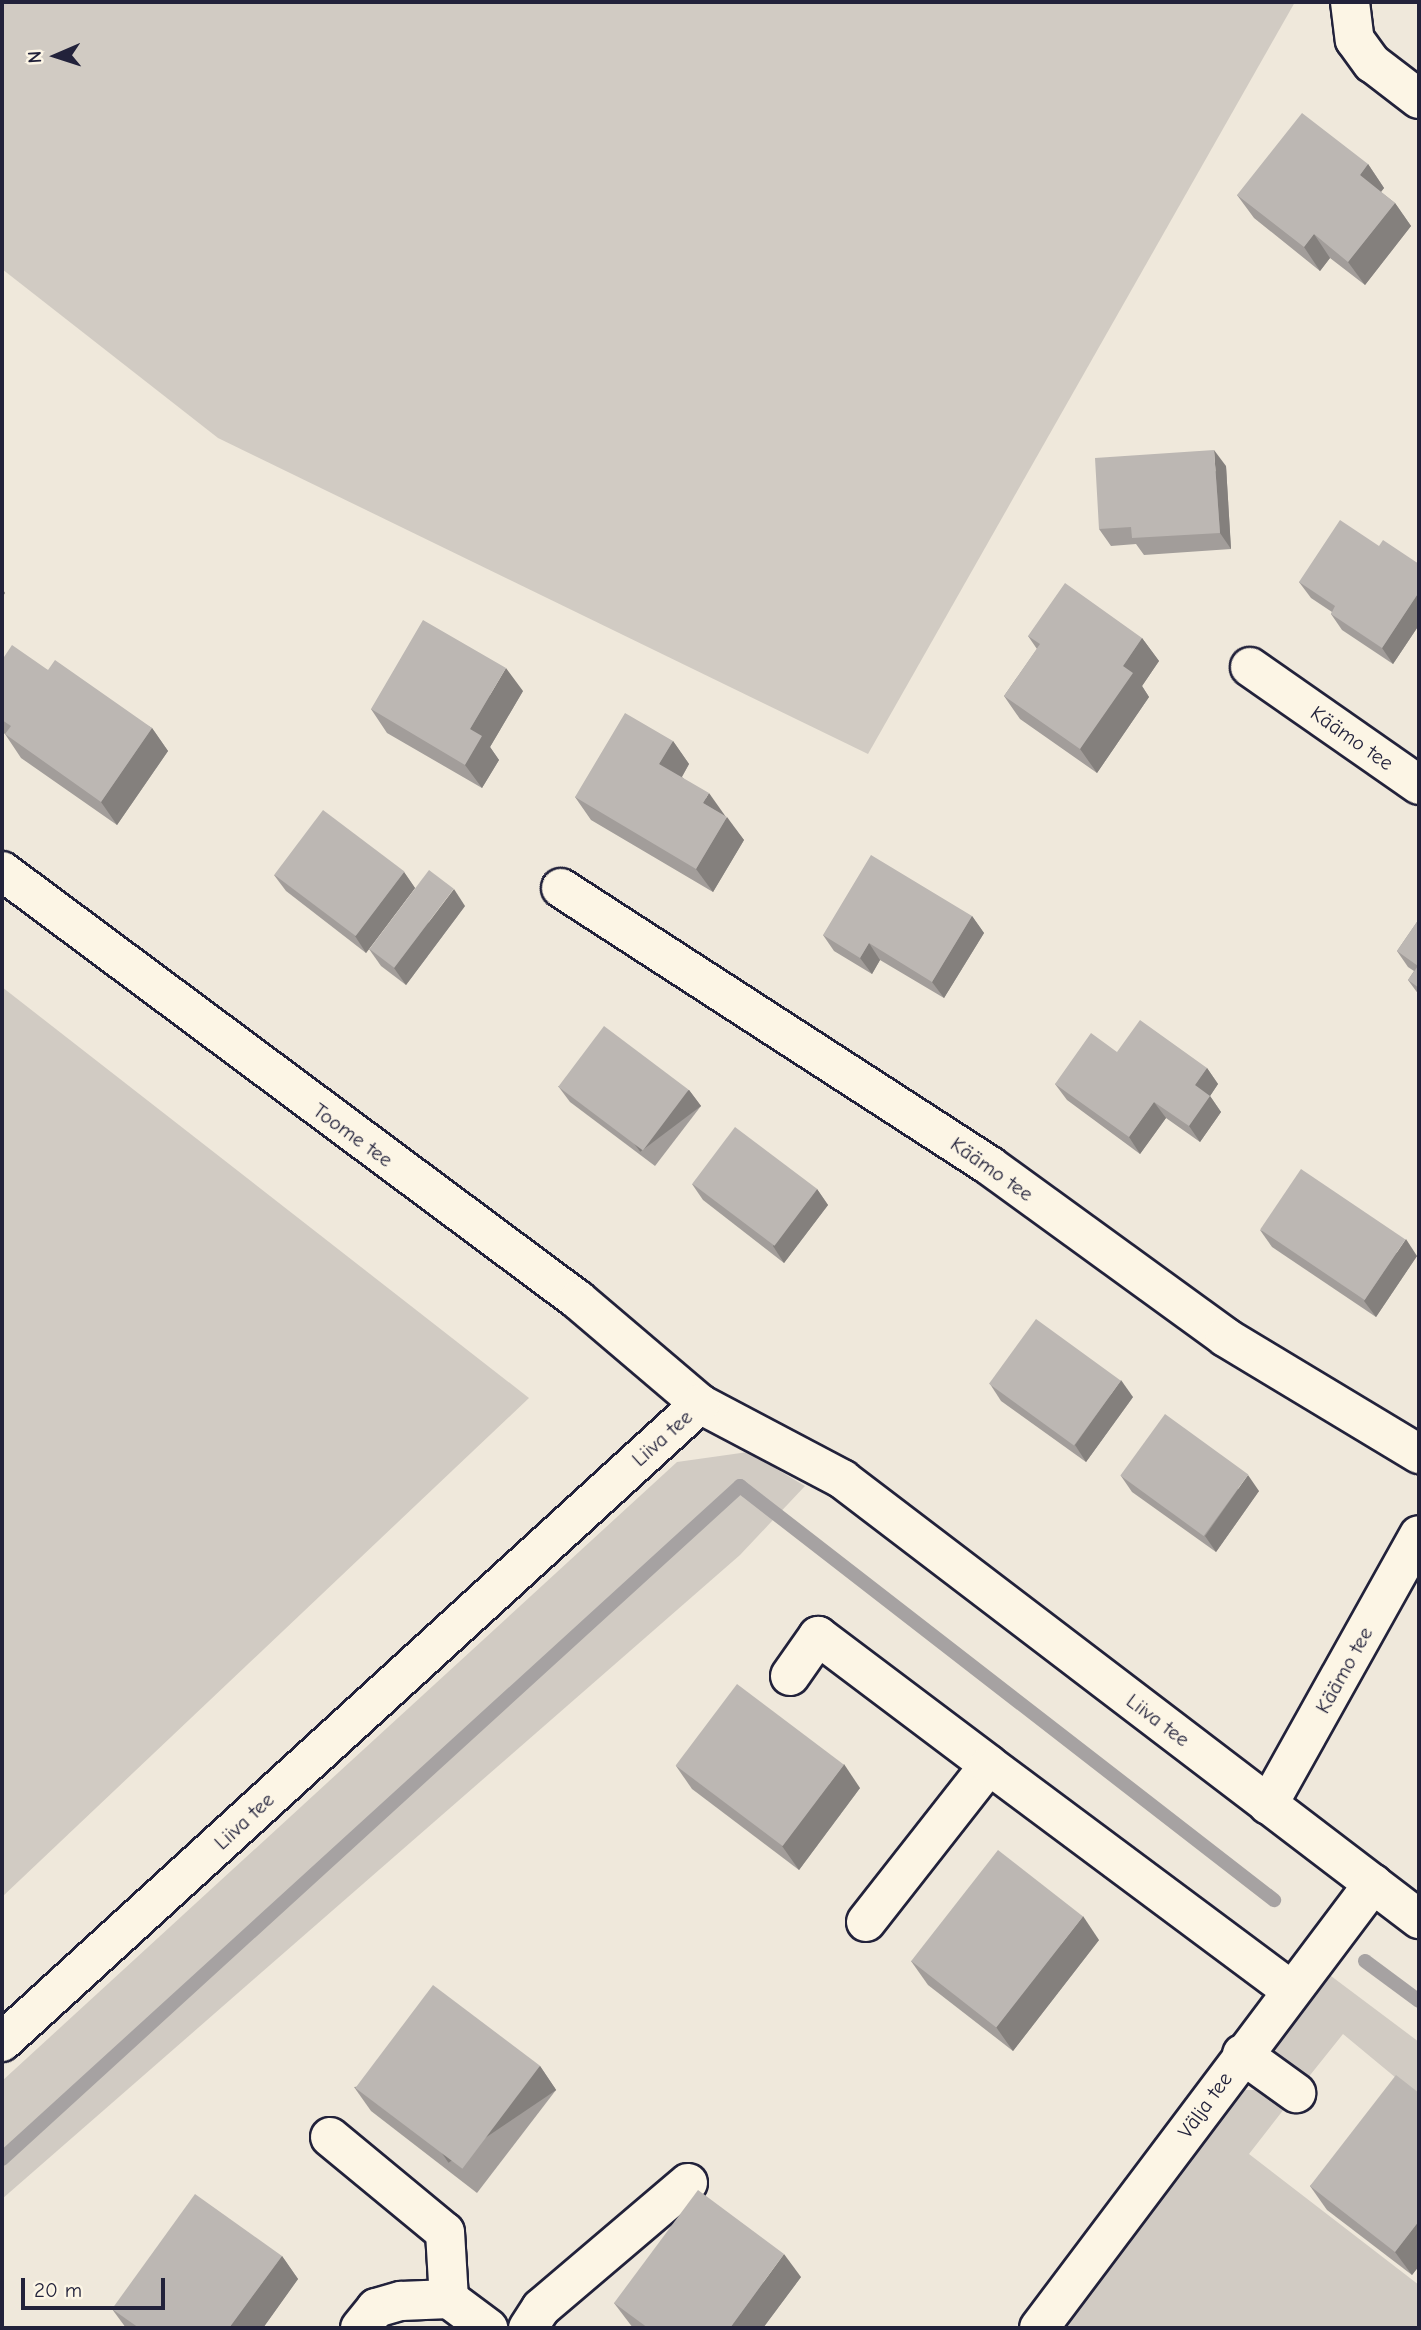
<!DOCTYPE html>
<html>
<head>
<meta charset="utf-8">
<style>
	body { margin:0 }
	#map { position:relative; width:1421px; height:2330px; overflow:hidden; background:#efe8db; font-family:"Comic Neue",sans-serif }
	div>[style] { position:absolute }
	.green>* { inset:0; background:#d1cbc3 }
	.stream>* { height:14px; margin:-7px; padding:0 7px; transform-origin:7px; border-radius:7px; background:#a6a2a2 }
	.roads { filter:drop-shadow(2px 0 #22223b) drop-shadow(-2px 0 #22223b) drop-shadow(0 2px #22223b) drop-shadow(0 -2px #22223b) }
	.minor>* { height:38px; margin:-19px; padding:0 19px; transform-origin:19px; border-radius:19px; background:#fcf5e5 }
	.wall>* { inset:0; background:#a29d9a }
	.shaded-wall>* { inset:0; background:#84807d; transform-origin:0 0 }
	.building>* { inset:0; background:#bcb7b3; transform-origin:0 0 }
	span { translate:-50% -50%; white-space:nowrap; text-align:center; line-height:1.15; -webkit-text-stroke:5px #fcf5e5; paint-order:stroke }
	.street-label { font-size:21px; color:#22223b }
	.frame { position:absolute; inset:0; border:4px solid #22223b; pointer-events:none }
	.north { position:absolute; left:21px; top:21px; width:70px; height:70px; -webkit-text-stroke:5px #fcf5e5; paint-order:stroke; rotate:267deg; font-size:19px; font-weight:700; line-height:28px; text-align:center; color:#22223b }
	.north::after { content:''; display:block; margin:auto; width:24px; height:32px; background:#22223b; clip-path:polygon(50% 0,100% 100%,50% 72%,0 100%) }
	.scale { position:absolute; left:21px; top:2278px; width:144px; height:32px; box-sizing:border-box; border:4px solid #22223b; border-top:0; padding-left:9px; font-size:21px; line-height:24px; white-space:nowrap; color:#22223b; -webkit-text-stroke:5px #fcf5e5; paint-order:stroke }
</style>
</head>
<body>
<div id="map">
	<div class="green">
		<i style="clip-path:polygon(2px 2px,1295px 2px,868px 754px,218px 438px,2px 269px)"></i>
		<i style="clip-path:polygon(2px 987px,529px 1398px,2px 1897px)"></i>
		<i style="clip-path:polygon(748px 1452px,805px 1486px,740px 1555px,2px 2199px,2px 2081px,677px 1462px)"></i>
		<i style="clip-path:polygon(1331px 1976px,1419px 2042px,1419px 2097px,1343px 2034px,1303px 2084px,1271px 2061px,1272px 2050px)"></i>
		<i style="clip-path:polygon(1243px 2090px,1259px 2090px,1284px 2109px,1249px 2154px,1419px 2285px,1419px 2328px,1064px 2328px)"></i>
	</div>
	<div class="stream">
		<i style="left:1365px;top:1961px;width:67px;rotate:36.5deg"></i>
		<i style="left:2px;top:2159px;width:999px;rotate:-42.36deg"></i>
		<i style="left:740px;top:1486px;width:676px;rotate:37.79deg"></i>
	</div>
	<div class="roads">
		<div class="minor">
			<i style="left:1350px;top:2px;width:38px;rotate:83deg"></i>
			<i style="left:1355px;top:40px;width:29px;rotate:54deg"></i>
			<i style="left:1372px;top:63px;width:59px;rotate:37.5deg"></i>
			<i style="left:1250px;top:667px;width:206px;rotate:34.9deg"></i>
			<i style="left:2px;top:871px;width:718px;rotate:36.68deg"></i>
			<i style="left:578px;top:1300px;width:160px;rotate:40.4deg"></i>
			<i style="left:700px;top:1404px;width:161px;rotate:27.8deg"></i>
			<i style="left:842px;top:1479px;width:726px;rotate:37.33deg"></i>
			<i style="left:561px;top:888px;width:511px;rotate:32.94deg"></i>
			<i style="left:990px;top:1166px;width:291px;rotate:36deg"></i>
			<i style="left:1225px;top:1337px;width:227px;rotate:31.1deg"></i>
			<i style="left:790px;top:1676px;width:49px;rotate:-55deg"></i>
			<i style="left:818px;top:1636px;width:214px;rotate:37deg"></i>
			<i style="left:1268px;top:1805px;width:309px;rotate:-60.8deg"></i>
			<i style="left:866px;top:1922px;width:199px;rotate:-51.9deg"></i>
			<i style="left:989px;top:1765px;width:377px;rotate:36.7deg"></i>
			<i style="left:2px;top:2042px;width:946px;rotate:-42.43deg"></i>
			<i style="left:1242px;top:2054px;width:67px;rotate:35.8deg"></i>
			<i style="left:330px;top:2137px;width:149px;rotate:39.6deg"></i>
			<i style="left:445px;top:2232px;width:67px;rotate:86.6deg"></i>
			<i style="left:449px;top:2299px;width:49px;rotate:36.6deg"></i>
			<i style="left:360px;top:2328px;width:26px;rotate:-51deg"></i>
			<i style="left:376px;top:2308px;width:26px;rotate:-16deg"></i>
			<i style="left:401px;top:2301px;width:48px;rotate:-2.4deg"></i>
			<i style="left:528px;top:2328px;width:24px;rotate:-57deg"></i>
			<i style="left:541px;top:2308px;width:193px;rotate:-40.4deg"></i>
			<i style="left:1039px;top:2328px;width:556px;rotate:-53.05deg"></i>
		</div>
	</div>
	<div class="wall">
		<i style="clip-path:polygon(1368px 164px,1384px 188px,1381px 192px,1395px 203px,1411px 226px,1365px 285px,1330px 258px,1320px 271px,1254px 218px,1237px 195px)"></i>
		<i style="clip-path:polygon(1226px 466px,1231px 549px,1144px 555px,1136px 544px,1111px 546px,1099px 529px)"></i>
		<i style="clip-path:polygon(1379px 546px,1419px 564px,1419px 625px,1393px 664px,1342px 630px,1331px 614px,1332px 612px,1311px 598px,1299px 582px)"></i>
		<i style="clip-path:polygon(1028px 636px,1142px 638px,1159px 661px,1142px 686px,1149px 697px,1097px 773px,1020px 719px,1004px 696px,1037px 649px)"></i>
		<i style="clip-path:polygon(2px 660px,48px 670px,152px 728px,168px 751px,117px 825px,21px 758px,5px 734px,2px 732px)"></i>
		<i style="clip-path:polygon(523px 691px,490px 747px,499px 760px,482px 788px,387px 733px,371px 709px)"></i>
		<i style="clip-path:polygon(673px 741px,689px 764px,682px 777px,724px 815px,744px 840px,713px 892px,591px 820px,575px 797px)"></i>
		<i style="clip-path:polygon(404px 872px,415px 888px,366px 953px,286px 891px,274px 875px)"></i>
		<i style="clip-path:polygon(465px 906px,406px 985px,381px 966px,369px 949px)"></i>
		<i style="clip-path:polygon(972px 916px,984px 933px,944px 998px,880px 960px,872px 974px,834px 951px,823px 935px)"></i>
		<i style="clip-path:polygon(1419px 919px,1419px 999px,1418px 997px,1419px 995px,1408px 980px,1414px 971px,1408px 967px,1397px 951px)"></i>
		<i style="clip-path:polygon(1117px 1052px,1207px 1068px,1218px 1084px,1210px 1096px,1221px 1112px,1200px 1142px,1166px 1118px,1140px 1154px,1067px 1100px,1055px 1084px)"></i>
		<i style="clip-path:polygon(558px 1086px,689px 1090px,701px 1106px,655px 1166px,570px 1102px)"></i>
		<i style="clip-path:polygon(692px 1184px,817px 1189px,828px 1205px,784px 1263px,703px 1200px)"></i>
		<i style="clip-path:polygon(1260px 1230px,1417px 1256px,1376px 1317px,1272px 1247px)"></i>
		<i style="clip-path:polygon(990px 1384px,1133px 1397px,1086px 1462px,1001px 1401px)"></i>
		<i style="clip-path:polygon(1121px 1476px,1259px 1491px,1216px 1552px,1132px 1492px)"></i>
		<i style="clip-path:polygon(676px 1766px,860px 1788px,799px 1870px,692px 1789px)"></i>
		<i style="clip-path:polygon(1099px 1940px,1013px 2051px,928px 1985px,911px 1961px)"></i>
		<i style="clip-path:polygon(540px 2066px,556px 2090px,477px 2193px,371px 2111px,354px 2087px)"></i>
		<i style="clip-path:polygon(1419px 2093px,1419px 2266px,1412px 2275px,1327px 2210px,1310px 2186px)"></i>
		<i style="clip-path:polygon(282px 2256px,298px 2279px,263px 2328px,126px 2328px,112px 2309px)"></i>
		<i style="clip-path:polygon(801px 2277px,763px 2328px,633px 2328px,614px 2303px)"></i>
	</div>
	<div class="shaded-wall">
		<i style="clip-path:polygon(1368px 164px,1384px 188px,1376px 198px,1360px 175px)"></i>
		<i style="clip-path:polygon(1395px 203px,1411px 226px,1365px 285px,1348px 262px)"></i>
		<i style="clip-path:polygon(1314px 234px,1330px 258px,1320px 271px,1304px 247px)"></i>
		<i style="clip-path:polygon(1214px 450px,1226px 466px,1231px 549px,1220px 533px)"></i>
		<i style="clip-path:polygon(2px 588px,5px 593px,2px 598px)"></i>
		<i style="clip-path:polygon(1419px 592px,1419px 625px,1393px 664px,1382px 648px)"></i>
		<i style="clip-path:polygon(1142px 638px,1159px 661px,1142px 686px,1149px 697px,1097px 773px,1080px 749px,1123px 666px)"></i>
		<i style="clip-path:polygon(506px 668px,523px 691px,490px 747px,499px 760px,482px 788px,465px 765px,470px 729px)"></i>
		<i style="clip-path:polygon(152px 728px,168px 751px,117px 825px,101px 802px)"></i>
		<i style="clip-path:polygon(673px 741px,689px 764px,676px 787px,659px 764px)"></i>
		<i style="clip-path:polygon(709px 793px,726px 817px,703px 803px)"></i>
		<i style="clip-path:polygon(727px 817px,744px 840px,713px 892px,696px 869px)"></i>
		<i style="clip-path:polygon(404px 872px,415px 888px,366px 953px,355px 936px)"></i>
		<i style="clip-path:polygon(454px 889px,465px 906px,406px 985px,394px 968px)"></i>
		<i style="clip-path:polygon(972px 916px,984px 933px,944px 998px,932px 982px)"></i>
		<i style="clip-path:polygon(869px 943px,880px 960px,872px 974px,860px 958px)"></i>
		<i style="clip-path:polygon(1207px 1068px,1218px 1084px,1210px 1096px,1221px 1112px,1200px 1142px,1189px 1126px,1195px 1085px)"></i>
		<i style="left:689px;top:1090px;width:20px;height:76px;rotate:53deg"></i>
		<i style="clip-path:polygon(1154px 1102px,1166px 1118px,1140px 1154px,1129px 1137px)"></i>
		<i style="clip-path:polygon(817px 1189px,828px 1205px,784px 1263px,773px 1246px)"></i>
		<i style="clip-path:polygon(1406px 1239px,1417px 1256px,1376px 1317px,1364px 1301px)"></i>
		<i style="clip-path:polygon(1121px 1380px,1133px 1397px,1086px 1462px,1075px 1445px)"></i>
		<i style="clip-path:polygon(1248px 1475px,1259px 1491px,1216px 1552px,1205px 1536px)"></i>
		<i style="clip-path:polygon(844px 1764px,860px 1788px,799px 1870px,782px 1846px)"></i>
		<i style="clip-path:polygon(1083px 1916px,1099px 1940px,1013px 2051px,996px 2027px)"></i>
		<i style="left:540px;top:2066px;width:29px;height:130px;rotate:56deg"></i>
		<i style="clip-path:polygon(1419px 2221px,1419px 2266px,1412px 2275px,1395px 2252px)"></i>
		<i style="clip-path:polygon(784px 2254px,801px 2277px,763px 2328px,730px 2328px)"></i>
		<i style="clip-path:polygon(282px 2256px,298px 2279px,263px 2328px,229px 2328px)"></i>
	</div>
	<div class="building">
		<i style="clip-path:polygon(1302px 113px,1368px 164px,1360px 175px,1395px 203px,1348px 262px,1314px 234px,1304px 247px,1237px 195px)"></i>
		<i style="clip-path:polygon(1214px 450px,1220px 533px,1132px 538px,1131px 527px,1099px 529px,1095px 458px)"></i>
		<i style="clip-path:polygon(1340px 520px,1379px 546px,1383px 540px,1419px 564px,1419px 592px,1382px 648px,1331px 614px,1335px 606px,1299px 582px)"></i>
		<i style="clip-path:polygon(1065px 583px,1142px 638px,1123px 666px,1133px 673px,1080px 749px,1004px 696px,1040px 644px,1028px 636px)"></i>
		<i style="clip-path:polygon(423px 620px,506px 668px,470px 729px,482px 736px,465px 765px,371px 709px)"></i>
		<i style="clip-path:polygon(12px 645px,48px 670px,55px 660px,152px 728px,101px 802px,5px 734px,11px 726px,2px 720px,2px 660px)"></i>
		<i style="clip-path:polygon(625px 713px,673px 741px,659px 764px,709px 793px,703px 803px,727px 817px,696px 869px,575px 797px)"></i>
		<i style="left:323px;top:810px;width:102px;height:81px;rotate:37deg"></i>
		<i style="clip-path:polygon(871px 855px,972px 916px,932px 982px,869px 943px,860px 958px,823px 935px)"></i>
		<i style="left:429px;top:870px;width:31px;height:99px;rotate:37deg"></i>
		<i style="clip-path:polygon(1419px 919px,1419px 988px,1408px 980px,1418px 966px,1397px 951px)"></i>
		<i style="clip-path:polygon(1140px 1020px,1207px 1068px,1195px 1085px,1210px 1096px,1189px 1126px,1154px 1102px,1129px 1137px,1055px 1084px,1091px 1033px,1117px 1052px)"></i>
		<i style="left:604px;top:1026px;width:106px;height:76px;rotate:37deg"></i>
		<i style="left:735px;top:1127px;width:103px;height:71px;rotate:37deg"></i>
		<i style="left:1301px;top:1169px;width:126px;height:73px;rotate:34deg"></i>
		<i style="left:1036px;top:1319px;width:105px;height:80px;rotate:36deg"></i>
		<i style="left:1165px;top:1414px;width:103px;height:76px;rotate:36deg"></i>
		<i style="left:737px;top:1684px;width:134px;height:102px;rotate:37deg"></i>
		<i style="left:998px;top:1850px;width:108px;height:141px;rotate:38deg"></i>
		<i style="left:433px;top:1985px;width:134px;height:129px;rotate:37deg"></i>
		<i style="clip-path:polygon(1396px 2075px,1419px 2093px,1419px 2221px,1395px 2252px,1310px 2186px)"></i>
		<i style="clip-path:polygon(698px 2190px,784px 2254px,730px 2328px,648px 2328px,614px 2303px)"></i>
		<i style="clip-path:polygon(195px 2194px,282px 2256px,229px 2328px,139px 2328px,112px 2309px)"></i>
	</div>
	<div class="street-label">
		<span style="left:1352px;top:738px;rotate:35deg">Käämo tee</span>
		<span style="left:353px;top:1135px;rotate:36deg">Toome tee</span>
		<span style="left:992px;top:1169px;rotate:35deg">Käämo tee</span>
		<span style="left:662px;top:1438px;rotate:-42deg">Liiva tee</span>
		<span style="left:1344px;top:1670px;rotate:-61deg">Käämo tee</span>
		<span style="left:1158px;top:1720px;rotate:37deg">Liiva tee</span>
		<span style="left:244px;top:1821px;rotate:-43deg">Liiva tee</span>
		<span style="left:1205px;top:2105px;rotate:-54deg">Välja tee</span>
	</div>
	<div class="frame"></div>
	<div class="north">N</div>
	<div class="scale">20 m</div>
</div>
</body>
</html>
